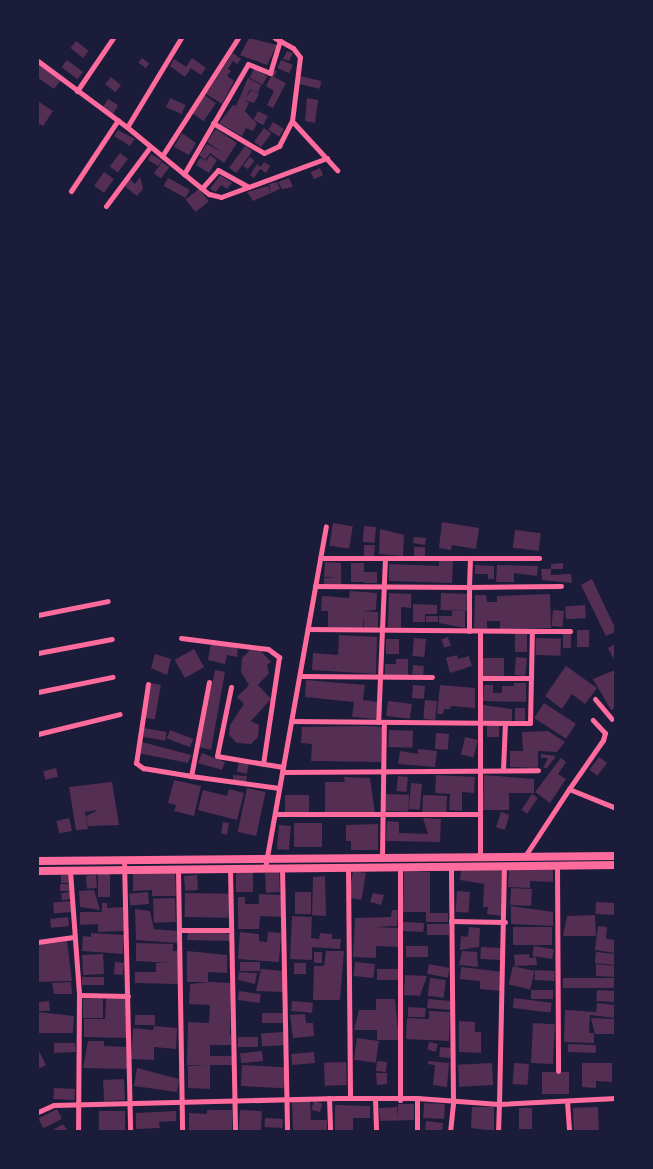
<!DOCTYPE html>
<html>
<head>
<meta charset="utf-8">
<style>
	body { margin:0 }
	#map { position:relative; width:653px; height:1169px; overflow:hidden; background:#1b1b3a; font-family:"PT Serif",serif }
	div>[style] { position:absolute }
	.building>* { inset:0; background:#542f53; transform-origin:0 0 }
	.minor>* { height:5px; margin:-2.5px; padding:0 2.5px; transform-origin:2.5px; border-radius:2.5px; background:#ff6b9d }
	.secondary>* { height:8px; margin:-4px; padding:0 4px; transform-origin:4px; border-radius:4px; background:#ff6b9d }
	span { translate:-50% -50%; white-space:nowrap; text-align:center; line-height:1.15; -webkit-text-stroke:6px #1b1b3a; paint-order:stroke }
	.frame { position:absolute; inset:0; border:39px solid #1b1b3a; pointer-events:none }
</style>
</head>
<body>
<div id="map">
	<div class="building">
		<i style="clip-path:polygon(249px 38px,277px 45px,267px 65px,240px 55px)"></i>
		<i style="left:76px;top:41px;width:16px;height:9px;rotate:38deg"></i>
		<i style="clip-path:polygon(287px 51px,293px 53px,289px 61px,283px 59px)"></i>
		<i style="clip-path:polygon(233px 53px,241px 59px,237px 64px,233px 61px,228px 69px,231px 71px,227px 76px,234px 81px,222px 104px,206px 94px)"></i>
		<i style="left:142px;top:58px;width:9px;height:6px;rotate:36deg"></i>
		<i style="clip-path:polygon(192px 58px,206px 68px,201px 75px,191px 68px,185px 77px,170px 66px,174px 59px,186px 67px)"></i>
		<i style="left:67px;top:60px;width:20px;height:9px;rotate:37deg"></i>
		<i style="left:281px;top:60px;width:13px;height:9px;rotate:23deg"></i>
		<i style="clip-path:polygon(38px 63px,61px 80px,54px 89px,38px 78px)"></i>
		<i style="left:254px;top:69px;width:15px;height:10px;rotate:28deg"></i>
		<i style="clip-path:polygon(274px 70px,277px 71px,274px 77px,286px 83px,273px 108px,267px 105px,274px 91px,266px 86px)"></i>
		<i style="left:300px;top:76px;width:22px;height:8px;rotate:13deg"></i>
		<i style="left:111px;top:77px;width:13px;height:9px;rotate:39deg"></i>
		<i style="clip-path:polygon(248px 78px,261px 85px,258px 93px,250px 89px,246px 97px,251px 90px,259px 94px,254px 103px,244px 100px,249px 103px,245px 111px,257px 124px,253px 131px,246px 128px,242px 136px,219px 123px,233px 105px,236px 106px)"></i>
		<i style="left:203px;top:94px;width:16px;height:22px;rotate:35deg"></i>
		<i style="left:170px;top:98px;width:17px;height:10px;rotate:24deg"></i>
		<i style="clip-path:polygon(307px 98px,318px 100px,315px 123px,305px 121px)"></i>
		<i style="left:108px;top:99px;width:12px;height:11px;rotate:31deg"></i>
		<i style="clip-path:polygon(39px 102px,53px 111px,43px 126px,40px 124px,38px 127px)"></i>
		<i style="left:258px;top:111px;width:11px;height:10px;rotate:27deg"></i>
		<i style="left:273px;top:122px;width:13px;height:9px;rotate:32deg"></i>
		<i style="left:264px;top:128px;width:9px;height:17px;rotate:36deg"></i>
		<i style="clip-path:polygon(216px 129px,237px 143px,224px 163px,210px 153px,205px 160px,199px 155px,207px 144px,222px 152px,207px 142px)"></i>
		<i style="clip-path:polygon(118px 130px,135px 139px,130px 146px,114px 136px)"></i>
		<i style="clip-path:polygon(182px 133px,196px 143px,189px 155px,174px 147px)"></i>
		<i style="left:245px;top:146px;width:9px;height:27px;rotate:36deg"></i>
		<i style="left:120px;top:153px;width:10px;height:17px;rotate:37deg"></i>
		<i style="clip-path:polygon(151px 154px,162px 161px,158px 166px,148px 160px)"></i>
		<i style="clip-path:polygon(210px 155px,217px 160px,209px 173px,196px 165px,200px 158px,206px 161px)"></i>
		<i style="left:250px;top:157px;width:6px;height:11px;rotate:39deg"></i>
		<i style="left:162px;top:162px;width:9px;height:14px;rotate:36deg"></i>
		<i style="clip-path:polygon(264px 162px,270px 166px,266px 173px,260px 169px,254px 178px,250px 175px,257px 164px,261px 167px)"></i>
		<i style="left:320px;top:168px;width:8px;height:10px;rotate:67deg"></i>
		<i style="left:104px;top:172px;width:12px;height:17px;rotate:35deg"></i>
		<i style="clip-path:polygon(220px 175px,232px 183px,227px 189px,221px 185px,216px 192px,210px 189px)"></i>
		<i style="clip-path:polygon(140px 177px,143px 189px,137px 196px,123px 185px,129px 178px,135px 184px)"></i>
		<i style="left:168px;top:178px;width:25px;height:9px;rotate:29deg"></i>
		<i style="clip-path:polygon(289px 178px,293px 187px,282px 189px,278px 182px)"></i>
		<i style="clip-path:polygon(277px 182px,280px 189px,271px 193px,269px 184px)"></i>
		<i style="clip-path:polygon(268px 186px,271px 193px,253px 201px,247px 192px)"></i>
		<i style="left:199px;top:189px;width:16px;height:17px;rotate:52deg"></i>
		<i style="clip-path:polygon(442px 522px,479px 528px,476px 549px,452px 545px,451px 550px,439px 548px)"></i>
		<i style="left:333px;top:523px;width:20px;height:23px;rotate:9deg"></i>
		<i style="left:364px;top:526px;width:12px;height:16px;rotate:5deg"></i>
		<i style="clip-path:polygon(380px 529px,404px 535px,403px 556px,379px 554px)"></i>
		<i style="left:515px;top:530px;width:26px;height:18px;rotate:7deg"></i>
		<i style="clip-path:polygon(414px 537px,426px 538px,425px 545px,413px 543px)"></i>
		<i style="clip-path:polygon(364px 545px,375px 545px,374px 557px,364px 556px)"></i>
		<i style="left:414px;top:547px;width:11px;height:9px"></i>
		<i style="clip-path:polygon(439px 561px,453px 561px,452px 583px,389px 581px,389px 564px,439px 566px)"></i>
		<i style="clip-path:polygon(325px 562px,341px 563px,341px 584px,324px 584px,324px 578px,337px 578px,324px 577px)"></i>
		<i style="left:351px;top:563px;width:13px;height:19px"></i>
		<i style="clip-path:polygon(563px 563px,563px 569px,551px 569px,551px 564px)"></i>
		<i style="clip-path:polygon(475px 565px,494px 566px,494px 579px,488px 579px,488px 574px,475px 574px)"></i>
		<i style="clip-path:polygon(497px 565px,538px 566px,537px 576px,514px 573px,514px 582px,496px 582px)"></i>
		<i style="clip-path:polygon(541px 569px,551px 569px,551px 575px,571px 574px,572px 583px,542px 580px)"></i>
		<i style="left:364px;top:572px;width:13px;height:11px"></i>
		<i style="clip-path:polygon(592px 579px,615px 628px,615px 632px,606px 636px,581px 585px)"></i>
		<i style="clip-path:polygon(350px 591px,377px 593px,376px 610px,363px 611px,378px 612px,378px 629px,364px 628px,364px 616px,363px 628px,328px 627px,328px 611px,321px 611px,322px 596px,349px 598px)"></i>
		<i style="clip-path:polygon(389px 593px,411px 594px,411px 608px,401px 607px,401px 628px,388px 627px)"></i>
		<i style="left:441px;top:593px;width:26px;height:17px;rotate:2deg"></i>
		<i style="clip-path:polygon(550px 594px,551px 628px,500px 630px,500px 621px,487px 621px,487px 628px,474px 628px,475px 595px,486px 595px,487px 602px,497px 602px,497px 596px)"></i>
		<i style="clip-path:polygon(413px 604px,437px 605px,437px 614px,425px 614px,425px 622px,413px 622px)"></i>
		<i style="left:585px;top:605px;width:13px;height:20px;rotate:86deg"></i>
		<i style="left:553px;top:610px;width:11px;height:16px;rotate:5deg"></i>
		<i style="clip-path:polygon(452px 611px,465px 611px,465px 628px,439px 623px,439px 616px,452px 616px)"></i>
		<i style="left:426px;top:616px;width:12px;height:6px"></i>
		<i style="left:577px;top:630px;width:12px;height:17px"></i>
		<i style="left:563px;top:632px;width:8px;height:16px"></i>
		<i style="left:515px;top:634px;width:12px;height:18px"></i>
		<i style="clip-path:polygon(339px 635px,377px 637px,376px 674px,312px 670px,313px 653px,338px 655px)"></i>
		<i style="left:448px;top:637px;width:9px;height:7px;rotate:72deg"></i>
		<i style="left:414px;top:638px;width:12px;height:18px;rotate:5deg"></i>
		<i style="left:536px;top:638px;width:25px;height:17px;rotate:2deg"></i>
		<i style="left:386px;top:639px;width:13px;height:15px"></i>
		<i style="clip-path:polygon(211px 643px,238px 648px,237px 657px,227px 655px,225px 664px,208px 660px)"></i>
		<i style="clip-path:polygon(615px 644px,615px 661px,608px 648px)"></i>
		<i style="left:194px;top:649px;width:21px;height:22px;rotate:61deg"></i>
		<i style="clip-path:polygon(250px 650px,261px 651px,271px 662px,267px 665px,269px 673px,258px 685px,271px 699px,251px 721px,259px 725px,258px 737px,251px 744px,237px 743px,229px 735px,230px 725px,244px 704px,237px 697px,249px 685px,241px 672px,242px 658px)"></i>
		<i style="clip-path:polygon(155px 654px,171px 659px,167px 675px,151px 668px)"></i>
		<i style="clip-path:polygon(457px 655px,458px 659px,469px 656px,472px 666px,450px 673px,446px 658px)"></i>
		<i style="left:516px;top:657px;width:11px;height:18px;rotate:5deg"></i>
		<i style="left:483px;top:658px;width:21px;height:19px"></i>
		<i style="clip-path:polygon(396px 659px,408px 659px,408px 676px,385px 676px,385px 664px,396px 664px)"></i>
		<i style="left:413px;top:665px;width:11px;height:9px;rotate:5deg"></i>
		<i style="clip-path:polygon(566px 666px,597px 688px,585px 704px,572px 694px,562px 709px,545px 696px)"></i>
		<i style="clip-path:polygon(215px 670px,225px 672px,211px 750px,199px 747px)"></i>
		<i style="clip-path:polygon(615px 670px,615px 708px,611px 710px,593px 679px)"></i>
		<i style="clip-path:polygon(306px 680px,365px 685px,363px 700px,378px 702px,376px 719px,352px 717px,354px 702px,305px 697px)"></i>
		<i style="left:150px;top:683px;width:11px;height:35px;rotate:10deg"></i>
		<i style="clip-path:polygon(514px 683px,526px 683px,526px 702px,483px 701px,484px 685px,493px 685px,493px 693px,502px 693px,502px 686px,514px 686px)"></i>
		<i style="left:413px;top:685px;width:12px;height:13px;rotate:5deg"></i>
		<i style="clip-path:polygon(440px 685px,475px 688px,475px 708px,451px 706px,450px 709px,444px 709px,443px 714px,437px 714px)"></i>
		<i style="left:425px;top:700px;width:12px;height:19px;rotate:5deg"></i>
		<i style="left:388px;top:701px;width:24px;height:15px;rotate:7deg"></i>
		<i style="left:544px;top:703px;width:38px;height:18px;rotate:33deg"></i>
		<i style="clip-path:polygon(483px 705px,512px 709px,512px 721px,483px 721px)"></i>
		<i style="left:515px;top:708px;width:10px;height:13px"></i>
		<i style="left:487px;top:725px;width:12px;height:12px"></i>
		<i style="clip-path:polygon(365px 726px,382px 727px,381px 762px,311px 761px,312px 744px,301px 743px,302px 727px)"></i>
		<i style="left:144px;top:728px;width:23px;height:9px;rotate:10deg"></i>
		<i style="left:170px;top:730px;width:25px;height:9px;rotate:21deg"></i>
		<i style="left:389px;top:730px;width:24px;height:17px;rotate:2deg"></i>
		<i style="clip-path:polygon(548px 731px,565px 742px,557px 752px,538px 751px,538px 768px,510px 767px,510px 751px,523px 751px,522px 732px)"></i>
		<i style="left:436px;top:733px;width:13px;height:16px;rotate:4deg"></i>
		<i style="left:465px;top:737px;width:13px;height:18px;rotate:13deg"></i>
		<i style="clip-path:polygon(142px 742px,191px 755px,188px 763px,138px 753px)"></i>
		<i style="clip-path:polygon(418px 749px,437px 751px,435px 767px,398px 764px,400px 751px,418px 754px)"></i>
		<i style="clip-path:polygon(202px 753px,225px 762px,222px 770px,198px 763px)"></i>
		<i style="clip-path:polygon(541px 754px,556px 756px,547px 768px,543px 768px,548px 758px,541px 758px)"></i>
		<i style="left:599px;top:757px;width:10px;height:16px;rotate:37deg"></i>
		<i style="clip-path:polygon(561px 758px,566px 762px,558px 774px,566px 779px,550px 803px,535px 792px)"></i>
		<i style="left:239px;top:761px;width:10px;height:11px;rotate:11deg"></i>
		<i style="left:56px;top:768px;width:9px;height:13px;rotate:77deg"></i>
		<i style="clip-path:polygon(233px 775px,247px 776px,246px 782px,233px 780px)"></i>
		<i style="clip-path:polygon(436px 775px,475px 777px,474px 793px,462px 792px,462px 811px,449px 810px,450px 794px,435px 793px)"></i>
		<i style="clip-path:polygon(484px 775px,534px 779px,534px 793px,509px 793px,509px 810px,483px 810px)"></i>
		<i style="left:398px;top:776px;width:10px;height:15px;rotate:6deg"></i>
		<i style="clip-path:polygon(344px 777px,370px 778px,375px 813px,325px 813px,325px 782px,345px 782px)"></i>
		<i style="clip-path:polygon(174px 780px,201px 786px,194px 816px,174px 811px,176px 805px,168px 803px)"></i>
		<i style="clip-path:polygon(112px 782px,119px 825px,88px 826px,86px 816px,98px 810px,85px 812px,88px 829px,76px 830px,69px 787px)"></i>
		<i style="left:411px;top:783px;width:11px;height:26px;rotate:5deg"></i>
		<i style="left:247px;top:788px;width:19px;height:45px;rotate:12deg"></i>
		<i style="clip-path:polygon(229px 789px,244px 793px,237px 820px,198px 810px,203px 790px,227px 796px)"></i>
		<i style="left:386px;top:794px;width:23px;height:17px;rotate:2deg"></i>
		<i style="left:532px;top:794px;width:7px;height:19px;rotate:34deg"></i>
		<i style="left:285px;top:795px;width:24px;height:18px"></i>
		<i style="left:423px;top:795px;width:24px;height:17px;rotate:2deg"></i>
		<i style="left:501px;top:812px;width:9px;height:16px;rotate:18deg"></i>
		<i style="left:69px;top:818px;width:13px;height:13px;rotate:77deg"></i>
		<i style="clip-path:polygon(423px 818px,441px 819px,440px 842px,386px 841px,387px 821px,399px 822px,399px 833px,428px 834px)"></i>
		<i style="left:223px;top:822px;width:6px;height:12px;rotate:9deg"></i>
		<i style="left:294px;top:823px;width:28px;height:24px"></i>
		<i style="clip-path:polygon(378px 824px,378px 850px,351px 850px,351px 841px,346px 841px,346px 825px)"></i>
		<i style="left:279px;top:825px;width:12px;height:24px;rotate:5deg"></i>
		<i style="clip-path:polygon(461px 867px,503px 868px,501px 916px,487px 914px,488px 907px,483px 907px,484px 884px,460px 880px)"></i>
		<i style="clip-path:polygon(509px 867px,553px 869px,553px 882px,530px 881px,530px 888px,508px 887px)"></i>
		<i style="left:353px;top:871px;width:13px;height:27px;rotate:9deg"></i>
		<i style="clip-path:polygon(404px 871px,430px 872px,430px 913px,448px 913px,448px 922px,426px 922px,426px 912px,403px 912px)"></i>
		<i style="clip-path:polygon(133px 872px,175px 873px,176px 896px,152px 896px,152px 890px,133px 891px)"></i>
		<i style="left:236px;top:872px;width:17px;height:20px"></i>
		<i style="left:279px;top:872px;width:20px;height:14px;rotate:87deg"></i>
		<i style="left:98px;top:874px;width:12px;height:23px"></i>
		<i style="left:61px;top:875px;width:9px;height:8px"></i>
		<i style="left:96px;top:875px;width:13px;height:10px;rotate:86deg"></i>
		<i style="left:197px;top:875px;width:15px;height:13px;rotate:86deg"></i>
		<i style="clip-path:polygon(325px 876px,326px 916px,312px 915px,313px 877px)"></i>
		<i style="left:60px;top:884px;width:11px;height:7px"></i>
		<i style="left:511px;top:888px;width:21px;height:17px;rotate:3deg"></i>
		<i style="clip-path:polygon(94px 890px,100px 910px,80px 907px,79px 891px)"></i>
		<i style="left:457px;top:891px;width:13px;height:21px;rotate:4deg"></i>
		<i style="left:70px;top:892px;width:7px;height:9px;rotate:82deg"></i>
		<i style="left:148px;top:892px;width:12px;height:19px;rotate:85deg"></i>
		<i style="left:295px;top:892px;width:16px;height:22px"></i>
		<i style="left:185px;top:893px;width:44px;height:24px;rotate:1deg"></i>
		<i style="clip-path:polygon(373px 893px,384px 895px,381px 905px,370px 902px)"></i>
		<i style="clip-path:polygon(259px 894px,281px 895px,281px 917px,260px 916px,259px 929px,238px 929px,238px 897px,245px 897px,245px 904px,259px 904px)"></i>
		<i style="left:175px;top:898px;width:24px;height:22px;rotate:88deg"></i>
		<i style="left:71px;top:901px;width:11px;height:18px;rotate:85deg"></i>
		<i style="left:596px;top:902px;width:19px;height:12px;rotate:3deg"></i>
		<i style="clip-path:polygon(102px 903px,107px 903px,107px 908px,124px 907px,125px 931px,98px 932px,98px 924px,80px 925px,80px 912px,102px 912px)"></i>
		<i style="clip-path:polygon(511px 906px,553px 912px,553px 926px,511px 924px)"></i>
		<i style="clip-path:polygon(135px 909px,150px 911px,154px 929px,178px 931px,177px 943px,136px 940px)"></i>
		<i style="clip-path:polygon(392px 910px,398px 910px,397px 926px,373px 927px,398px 928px,398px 947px,376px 946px,376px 958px,353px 957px,355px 918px,391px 917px)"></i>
		<i style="clip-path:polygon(595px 915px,596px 936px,563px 936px,567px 916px)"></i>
		<i style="clip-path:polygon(292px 916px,312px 917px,311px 938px,319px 939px,320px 933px,332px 934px,332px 939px,341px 939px,340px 949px,312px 947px,312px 960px,290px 959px)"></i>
		<i style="left:68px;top:917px;width:9px;height:18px;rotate:84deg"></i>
		<i style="left:403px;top:922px;width:21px;height:9px;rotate:3deg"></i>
		<i style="left:427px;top:924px;width:22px;height:11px"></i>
		<i style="clip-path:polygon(598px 926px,607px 927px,606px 939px,615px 940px,615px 953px,595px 950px)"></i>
		<i style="clip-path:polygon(469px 927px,480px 928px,479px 947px,460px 950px,461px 936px,468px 937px)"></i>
		<i style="left:513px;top:927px;width:39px;height:18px"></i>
		<i style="clip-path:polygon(188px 931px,223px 932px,230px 935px,230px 941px,187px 940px)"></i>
		<i style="clip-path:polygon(240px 932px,259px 934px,259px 941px,267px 942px,268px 932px,281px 933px,279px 962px,238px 959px)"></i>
		<i style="clip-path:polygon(91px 933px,124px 935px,123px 954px,82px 951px,83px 936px,91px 937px)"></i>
		<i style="clip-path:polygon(67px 941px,72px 981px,38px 982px,38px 945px)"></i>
		<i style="clip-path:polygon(136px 943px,173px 944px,173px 951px,178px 951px,178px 984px,135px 983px,135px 972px,156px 972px,156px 963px,170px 963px,136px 961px)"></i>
		<i style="left:428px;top:946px;width:11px;height:22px;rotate:90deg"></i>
		<i style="left:534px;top:946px;width:20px;height:10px;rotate:9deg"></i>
		<i style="left:481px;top:947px;width:21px;height:12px;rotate:3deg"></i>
		<i style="clip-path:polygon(187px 951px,227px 955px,227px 973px,208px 972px,208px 982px,187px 982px)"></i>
		<i style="clip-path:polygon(326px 951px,344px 951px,340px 1000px,313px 1000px,314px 966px,324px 966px)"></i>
		<i style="clip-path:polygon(462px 951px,477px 952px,478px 967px,459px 965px)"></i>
		<i style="left:314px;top:952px;width:8px;height:11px"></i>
		<i style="left:596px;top:952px;width:19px;height:11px;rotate:6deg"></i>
		<i style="left:103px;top:954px;width:20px;height:21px;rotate:87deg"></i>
		<i style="clip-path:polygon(529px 954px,530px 958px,536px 957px,537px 965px,515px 966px,514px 955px)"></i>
		<i style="left:115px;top:962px;width:9px;height:12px;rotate:6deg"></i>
		<i style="left:240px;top:962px;width:20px;height:9px"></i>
		<i style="left:355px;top:962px;width:20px;height:14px;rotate:6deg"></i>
		<i style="left:294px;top:963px;width:12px;height:11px"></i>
		<i style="left:429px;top:964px;width:21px;height:10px;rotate:11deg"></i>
		<i style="clip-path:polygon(596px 964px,615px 966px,615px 977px,596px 976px)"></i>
		<i style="left:513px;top:966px;width:22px;height:19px;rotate:13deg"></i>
		<i style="clip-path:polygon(461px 967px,503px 972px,501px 991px,480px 989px,480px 981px,460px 979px)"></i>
		<i style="clip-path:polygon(261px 969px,283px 971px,283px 992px,256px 991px)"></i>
		<i style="left:377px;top:969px;width:21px;height:11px"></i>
		<i style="left:535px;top:970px;width:20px;height:10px;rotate:3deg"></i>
		<i style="clip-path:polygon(239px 972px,257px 973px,255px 984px,238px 980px)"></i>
		<i style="clip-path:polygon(405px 975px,427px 976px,420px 996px,404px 995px)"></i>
		<i style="left:82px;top:977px;width:22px;height:8px"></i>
		<i style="left:430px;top:978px;width:16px;height:18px;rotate:7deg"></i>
		<i style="left:563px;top:978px;width:52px;height:10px"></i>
		<i style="clip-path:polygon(71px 982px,72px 994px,54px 994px,52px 983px)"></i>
		<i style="clip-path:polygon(209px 982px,231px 983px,230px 1035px,210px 1035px,231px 1035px,231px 1045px,210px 1045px,210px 1089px,188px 1088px,188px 1066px,207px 1066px,187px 1065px,188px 1022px,209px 1023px,210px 1005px,189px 1004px,190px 984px)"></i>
		<i style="left:531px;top:990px;width:22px;height:9px"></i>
		<i style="left:597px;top:990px;width:18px;height:11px;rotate:3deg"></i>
		<i style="left:239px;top:991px;width:22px;height:9px;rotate:8deg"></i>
		<i style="clip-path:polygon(126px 998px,126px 1038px,84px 1037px,84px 1019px,105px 1019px,106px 999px)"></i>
		<i style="left:514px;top:998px;width:38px;height:10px;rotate:7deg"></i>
		<i style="left:83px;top:999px;width:20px;height:19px"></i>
		<i style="clip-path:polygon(376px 999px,395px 999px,399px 1040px,377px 1040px,377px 1030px,354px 1030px,359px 1010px,376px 1010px)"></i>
		<i style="left:428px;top:999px;width:23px;height:9px;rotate:5deg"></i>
		<i style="clip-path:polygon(49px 1001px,50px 1011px,38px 1011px,38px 1002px)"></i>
		<i style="left:292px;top:1001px;width:21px;height:10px;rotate:5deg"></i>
		<i style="clip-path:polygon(597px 1003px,615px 1005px,615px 1018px,590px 1015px,589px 1033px,594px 1033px,594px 1043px,564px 1042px,565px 1010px,596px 1012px)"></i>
		<i style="clip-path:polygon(408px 1007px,426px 1008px,425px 1017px,408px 1017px)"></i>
		<i style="clip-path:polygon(429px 1011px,450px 1012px,449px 1041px,406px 1039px,407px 1018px,429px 1019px)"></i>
		<i style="clip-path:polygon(38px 1012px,74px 1016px,73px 1033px,38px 1033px)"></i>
		<i style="left:262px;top:1013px;width:22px;height:10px"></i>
		<i style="clip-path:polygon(305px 1014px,306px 1023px,313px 1023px,314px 1036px,293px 1038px,290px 1015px)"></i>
		<i style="left:135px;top:1015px;width:20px;height:10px"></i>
		<i style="clip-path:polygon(591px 1018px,615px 1019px,615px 1034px,595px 1034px)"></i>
		<i style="clip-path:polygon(459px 1021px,475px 1022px,475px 1032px,481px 1032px,481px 1053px,459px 1052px)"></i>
		<i style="left:533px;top:1023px;width:22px;height:40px;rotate:3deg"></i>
		<i style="clip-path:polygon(154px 1026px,177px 1028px,176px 1049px,154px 1047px,154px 1060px,131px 1059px,133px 1028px,153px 1030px)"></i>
		<i style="left:283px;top:1032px;width:13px;height:22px;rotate:86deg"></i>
		<i style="left:238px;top:1037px;width:20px;height:10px"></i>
		<i style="left:357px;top:1038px;width:22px;height:22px;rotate:8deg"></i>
		<i style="clip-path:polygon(88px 1041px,104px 1041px,104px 1046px,127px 1047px,127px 1069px,83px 1068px)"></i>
		<i style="left:429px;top:1042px;width:9px;height:8px;rotate:13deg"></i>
		<i style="clip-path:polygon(54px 1043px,75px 1043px,76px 1052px,54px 1053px)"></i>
		<i style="left:568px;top:1044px;width:28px;height:8px;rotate:2deg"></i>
		<i style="left:440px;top:1047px;width:11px;height:10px;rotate:5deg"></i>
		<i style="clip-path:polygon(38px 1049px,46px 1065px,38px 1069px)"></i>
		<i style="left:262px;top:1051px;width:10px;height:22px;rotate:84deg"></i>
		<i style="left:314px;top:1052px;width:11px;height:23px;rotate:85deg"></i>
		<i style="left:210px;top:1056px;width:22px;height:9px"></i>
		<i style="left:377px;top:1061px;width:10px;height:10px;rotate:6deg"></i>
		<i style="clip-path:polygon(428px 1061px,449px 1063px,447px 1087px,433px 1085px,435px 1065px,428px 1064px)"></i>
		<i style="left:346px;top:1062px;width:23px;height:22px;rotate:88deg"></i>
		<i style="left:492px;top:1063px;width:22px;height:34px;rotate:87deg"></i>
		<i style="left:514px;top:1063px;width:15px;height:21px;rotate:4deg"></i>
		<i style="clip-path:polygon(582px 1063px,612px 1063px,612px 1082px,596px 1081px,596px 1088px,582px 1087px)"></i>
		<i style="left:242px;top:1065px;width:43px;height:21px;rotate:3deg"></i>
		<i style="clip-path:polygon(137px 1068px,179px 1079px,177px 1092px,134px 1086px)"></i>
		<i style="left:542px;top:1072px;width:27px;height:22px"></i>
		<i style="clip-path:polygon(376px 1073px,387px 1073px,387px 1084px,377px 1085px)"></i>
		<i style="left:124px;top:1079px;width:21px;height:21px;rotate:87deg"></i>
		<i style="left:54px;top:1088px;width:21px;height:11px;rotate:3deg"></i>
		<i style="clip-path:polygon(292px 1101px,310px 1101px,311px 1120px,327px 1120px,327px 1131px,293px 1131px)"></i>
		<i style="left:314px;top:1101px;width:9px;height:9px;rotate:18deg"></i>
		<i style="left:424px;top:1103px;width:21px;height:15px;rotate:3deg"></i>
		<i style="clip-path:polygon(398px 1104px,414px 1104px,414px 1120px,380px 1121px,379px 1108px,397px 1107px,398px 1118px)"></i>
		<i style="clip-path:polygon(335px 1105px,370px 1106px,370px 1118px,353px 1118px,353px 1131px,335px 1131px)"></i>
		<i style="clip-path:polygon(472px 1107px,494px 1107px,494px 1131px,471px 1128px)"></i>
		<i style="left:598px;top:1107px;width:23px;height:25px;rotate:88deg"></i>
		<i style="left:519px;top:1108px;width:13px;height:21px"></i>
		<i style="left:57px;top:1109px;width:11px;height:21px;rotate:63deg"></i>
		<i style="clip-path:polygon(207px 1110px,232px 1110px,232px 1131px,189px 1131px,189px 1113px,207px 1114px)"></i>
		<i style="left:240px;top:1110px;width:22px;height:21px;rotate:3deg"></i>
		<i style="left:99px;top:1111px;width:26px;height:20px"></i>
		<i style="clip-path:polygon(176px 1111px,176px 1121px,159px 1122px,160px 1128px,136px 1129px,136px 1113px)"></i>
		<i style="left:265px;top:1118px;width:18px;height:9px;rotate:3deg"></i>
		<i style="clip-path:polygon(426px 1121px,443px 1123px,442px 1131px,425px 1131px)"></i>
		<i style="clip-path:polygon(63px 1124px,68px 1131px,51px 1131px)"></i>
	</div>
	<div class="minor">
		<i style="left:181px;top:38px;width:104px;rotate:121.2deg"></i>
		<i style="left:127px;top:127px;width:74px;rotate:39.5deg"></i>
		<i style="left:184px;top:174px;width:127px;rotate:-59.8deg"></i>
		<i style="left:248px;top:64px;width:24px;rotate:22deg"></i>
		<i style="left:270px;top:73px;width:34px;rotate:-73deg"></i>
		<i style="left:38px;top:61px;width:111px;rotate:36.6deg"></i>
		<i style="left:77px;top:91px;width:64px;rotate:-55.8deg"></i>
		<i style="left:292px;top:121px;width:67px;rotate:47.4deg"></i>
		<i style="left:213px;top:123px;width:59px;rotate:30.5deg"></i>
		<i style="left:264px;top:153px;width:17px;rotate:-25deg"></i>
		<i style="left:279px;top:146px;width:28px;rotate:-63deg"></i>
		<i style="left:292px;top:121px;width:64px;rotate:-82.9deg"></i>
		<i style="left:300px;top:57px;width:11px;rotate:-128deg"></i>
		<i style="left:293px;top:48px;width:21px;rotate:-151deg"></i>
		<i style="left:162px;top:156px;width:140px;rotate:-57.2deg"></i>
		<i style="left:184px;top:174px;width:32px;rotate:39deg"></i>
		<i style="left:209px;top:194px;width:12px;rotate:14deg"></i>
		<i style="left:221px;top:197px;width:113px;rotate:-20.2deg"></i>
		<i style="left:202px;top:188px;width:24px;rotate:-48deg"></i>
		<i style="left:218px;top:170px;width:35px;rotate:29deg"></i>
		<i style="left:71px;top:191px;width:85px;rotate:-56.5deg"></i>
		<i style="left:106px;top:206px;width:74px;rotate:-53.3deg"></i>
		<i style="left:320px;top:558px;width:65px"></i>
		<i style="left:385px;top:558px;width:164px;rotate:92.4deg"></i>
		<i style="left:385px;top:558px;width:154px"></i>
		<i style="left:470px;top:558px;width:29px;rotate:92deg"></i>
		<i style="left:469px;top:587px;width:92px;rotate:-0.6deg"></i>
		<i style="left:315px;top:586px;width:154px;rotate:0.4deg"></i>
		<i style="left:469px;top:587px;width:44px;rotate:90deg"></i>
		<i style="left:38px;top:615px;width:71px;rotate:-11.3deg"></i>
		<i style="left:308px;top:629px;width:224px;rotate:0.5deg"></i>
		<i style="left:181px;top:638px;width:88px;rotate:7.2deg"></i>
		<i style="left:268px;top:649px;width:14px;rotate:36deg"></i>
		<i style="left:279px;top:657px;width:108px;rotate:98.5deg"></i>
		<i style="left:38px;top:653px;width:75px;rotate:-10.7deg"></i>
		<i style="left:300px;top:676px;width:132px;rotate:0.4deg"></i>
		<i style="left:482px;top:678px;width:49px"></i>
		<i style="left:209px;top:682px;width:96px;rotate:100.8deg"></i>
		<i style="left:191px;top:776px;width:89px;rotate:7.8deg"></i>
		<i style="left:148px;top:684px;width:80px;rotate:98.6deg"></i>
		<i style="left:136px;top:763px;width:9px;rotate:36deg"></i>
		<i style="left:143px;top:768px;width:49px;rotate:9.5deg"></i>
		<i style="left:231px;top:687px;width:70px;rotate:101.5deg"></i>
		<i style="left:217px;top:756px;width:67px;rotate:9.5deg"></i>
		<i style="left:38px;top:692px;width:76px;rotate:-11.5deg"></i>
		<i style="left:595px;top:699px;width:26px;rotate:50deg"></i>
		<i style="left:291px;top:721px;width:239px;rotate:0.5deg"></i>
		<i style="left:530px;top:723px;width:92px;rotate:-88.8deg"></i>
		<i style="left:532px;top:631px;width:38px"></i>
		<i style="left:38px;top:734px;width:84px;rotate:-13.7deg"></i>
		<i style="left:503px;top:770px;width:47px;rotate:-87.6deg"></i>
		<i style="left:282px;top:772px;width:256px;rotate:-0.4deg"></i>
		<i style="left:569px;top:789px;width:60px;rotate:-55.2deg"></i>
		<i style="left:603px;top:740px;width:7px;rotate:-74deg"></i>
		<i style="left:605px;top:733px;width:18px;rotate:-133deg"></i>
		<i style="left:275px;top:814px;width:205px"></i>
		<i style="left:525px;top:856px;width:80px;rotate:-56.7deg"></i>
		<i style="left:569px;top:789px;width:51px;rotate:22deg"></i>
		<i style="left:480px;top:857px;width:226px;rotate:-90deg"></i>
		<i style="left:382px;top:858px;width:136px;rotate:-89.2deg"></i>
		<i style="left:124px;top:860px;width:272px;rotate:88.7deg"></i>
		<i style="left:557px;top:865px;width:206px;rotate:89.7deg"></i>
		<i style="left:348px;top:866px;width:232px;rotate:89.5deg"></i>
		<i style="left:400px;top:866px;width:234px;rotate:90deg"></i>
		<i style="left:282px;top:867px;width:265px;rotate:88.9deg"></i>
		<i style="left:230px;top:868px;width:264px;rotate:88.9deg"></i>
		<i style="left:265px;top:868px;width:347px;rotate:-79.9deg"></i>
		<i style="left:178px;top:869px;width:263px;rotate:89.1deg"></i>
		<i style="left:70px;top:871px;width:124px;rotate:85.8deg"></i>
		<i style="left:79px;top:995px;width:137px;rotate:90.4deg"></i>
		<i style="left:451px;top:921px;width:54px;rotate:1.1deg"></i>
		<i style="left:179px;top:930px;width:52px"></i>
		<i style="left:38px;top:942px;width:34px;rotate:-8deg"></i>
		<i style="left:79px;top:995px;width:49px;rotate:1.2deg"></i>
		<i style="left:329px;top:1098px;width:34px;rotate:88deg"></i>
		<i style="left:417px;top:1098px;width:34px;rotate:90deg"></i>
		<i style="left:375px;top:1099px;width:33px;rotate:88deg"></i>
		<i style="left:567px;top:1101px;width:31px;rotate:86deg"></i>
		<i style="left:38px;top:1112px;width:17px;rotate:-24deg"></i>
		<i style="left:54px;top:1105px;width:285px;rotate:-1.4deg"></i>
		<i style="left:339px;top:1098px;width:78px"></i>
		<i style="left:417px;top:1098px;width:82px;rotate:4.2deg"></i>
		<i style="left:499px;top:1104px;width:239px;rotate:-88.8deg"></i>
		<i style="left:450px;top:1132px;width:30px;rotate:-84deg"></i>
		<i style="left:453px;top:1102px;width:236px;rotate:-90.5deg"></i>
		<i style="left:498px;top:1132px;width:28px;rotate:-88deg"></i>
		<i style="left:499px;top:1104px;width:117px;rotate:-2.9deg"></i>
	</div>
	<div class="secondary">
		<i style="left:38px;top:861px;width:578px;rotate:-0.5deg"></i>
		<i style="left:38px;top:871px;width:578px;rotate:-0.59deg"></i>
	</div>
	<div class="frame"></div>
</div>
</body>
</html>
